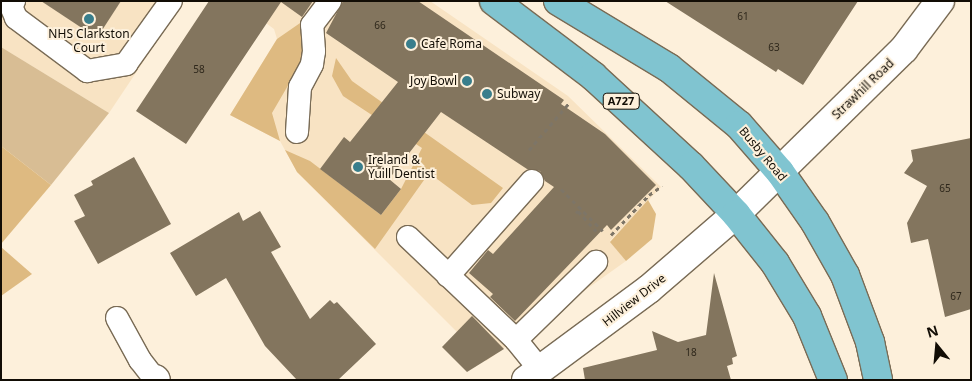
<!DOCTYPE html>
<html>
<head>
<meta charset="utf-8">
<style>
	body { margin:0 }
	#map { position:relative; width:972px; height:381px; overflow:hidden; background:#fdf0db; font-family:"Noto Sans",sans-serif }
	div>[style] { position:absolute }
	.built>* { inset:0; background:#f8e3c3 }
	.green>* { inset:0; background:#d8bd94 }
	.forest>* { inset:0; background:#deba81 }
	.building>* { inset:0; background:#83755e }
	.path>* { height:3px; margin-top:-1.5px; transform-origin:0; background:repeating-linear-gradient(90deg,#7d7567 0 4px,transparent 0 8px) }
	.roads { filter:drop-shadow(1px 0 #796b55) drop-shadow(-1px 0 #796b55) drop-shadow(0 1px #796b55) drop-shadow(0 -1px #796b55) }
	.lane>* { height:22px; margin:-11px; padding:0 11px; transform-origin:11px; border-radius:11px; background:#fff }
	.street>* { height:28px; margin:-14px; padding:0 14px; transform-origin:14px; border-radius:14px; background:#fff }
	.primary>* { height:28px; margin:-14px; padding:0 14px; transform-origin:14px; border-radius:14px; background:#80c4d0 }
	.dots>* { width:14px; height:14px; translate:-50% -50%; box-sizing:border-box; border:2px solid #fdf0db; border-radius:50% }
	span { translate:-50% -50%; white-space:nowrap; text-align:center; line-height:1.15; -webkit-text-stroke:4px #fdf0db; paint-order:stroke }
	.number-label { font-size:10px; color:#2e271b }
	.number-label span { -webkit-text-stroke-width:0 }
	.shield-label span { padding:1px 4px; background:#fdf0db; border:1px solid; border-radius:4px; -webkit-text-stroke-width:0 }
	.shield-label { font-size:11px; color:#120d05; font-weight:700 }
	.poi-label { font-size:12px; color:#120d05 }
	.left { translate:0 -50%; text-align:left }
	.right { translate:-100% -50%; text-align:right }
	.street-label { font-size:12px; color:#120d05 }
	.frame { position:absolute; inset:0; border:2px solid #120d05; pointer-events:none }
	.north { position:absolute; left:912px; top:321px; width:50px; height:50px; -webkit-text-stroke:4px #fdf0db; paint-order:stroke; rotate:343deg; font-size:14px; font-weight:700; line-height:20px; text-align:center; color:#120d05 }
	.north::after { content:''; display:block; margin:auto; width:18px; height:22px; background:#120d05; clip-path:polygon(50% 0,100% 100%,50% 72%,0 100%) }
</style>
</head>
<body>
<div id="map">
	<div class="built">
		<i style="clip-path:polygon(1px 1px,184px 1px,109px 113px,1px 47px)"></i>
		<i style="clip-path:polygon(236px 1px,430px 1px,568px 96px,661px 187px,610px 241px,626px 261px,486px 361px,297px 172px,280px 141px,230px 115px,277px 39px,274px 29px)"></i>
	</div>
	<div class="green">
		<i style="clip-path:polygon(1px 47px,109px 113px,51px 185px,1px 146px)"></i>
	</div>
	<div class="forest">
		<i style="clip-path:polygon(303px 21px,304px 58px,272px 113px,280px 141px,230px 115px,277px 39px)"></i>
		<i style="clip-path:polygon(336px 58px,352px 81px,503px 188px,491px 203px,472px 205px,429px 173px,375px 249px,297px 172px,285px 150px,310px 161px,381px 215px,401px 189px,422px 148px,343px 96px,332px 76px)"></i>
		<i style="clip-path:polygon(1px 146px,51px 185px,1px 244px)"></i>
		<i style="clip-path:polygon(648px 200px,656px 214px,652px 239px,626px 261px,610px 242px)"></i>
		<i style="clip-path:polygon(1px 247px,32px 274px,1px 296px)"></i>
	</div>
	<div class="building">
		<i style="clip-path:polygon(41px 1px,121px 1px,97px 38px)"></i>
		<i style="clip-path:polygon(209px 1px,313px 1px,302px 17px,281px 2px,186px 144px,136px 111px)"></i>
		<i style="clip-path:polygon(343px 1px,418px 1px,564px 100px,561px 104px,605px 134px,656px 185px,611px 230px,607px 225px,515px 321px,490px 297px,493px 294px,469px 273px,488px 250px,493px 254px,554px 187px,545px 181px,540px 171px,527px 169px,441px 112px,389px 179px,401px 189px,381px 215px,320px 169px,344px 137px,350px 142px,398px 82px,326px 33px)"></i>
		<i style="clip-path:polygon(665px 1px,858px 1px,803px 85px,778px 69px,776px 72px)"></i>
		<i style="clip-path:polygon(971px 138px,971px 309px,945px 317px,928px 239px,911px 243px,907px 223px,927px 186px,904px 173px,913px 161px,911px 150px)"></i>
		<i style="clip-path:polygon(134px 157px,171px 224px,98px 264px,74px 221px,85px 216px,74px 195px,93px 185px,91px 181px)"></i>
		<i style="clip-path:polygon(260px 211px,281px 247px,271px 252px,310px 319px,330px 300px,334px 304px,337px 302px,376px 344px,338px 380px,297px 380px,265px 346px,226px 278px,196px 296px,170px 253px,239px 212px,243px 221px)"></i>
		<i style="clip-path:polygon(714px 273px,737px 356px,732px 358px,733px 364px,727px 366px,731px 380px,585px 380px,583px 368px,657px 350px,652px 331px,678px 342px,706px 335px)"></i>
		<i style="clip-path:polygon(472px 316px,504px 349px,467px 372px,442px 347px)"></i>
	</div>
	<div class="path">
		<i style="left:529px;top:150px;width:63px;rotate:-49.5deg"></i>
		<i style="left:561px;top:189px;width:59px;rotate:45deg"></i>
		<i style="left:576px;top:213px;width:3px;rotate:-45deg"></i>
		<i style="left:578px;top:211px;width:27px;rotate:48deg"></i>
		<i style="left:611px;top:235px;width:55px;rotate:-46.5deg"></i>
		<i style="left:649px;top:195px;width:16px;rotate:-35deg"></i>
	</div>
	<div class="roads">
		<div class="lane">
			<i style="left:14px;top:1px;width:6px;rotate:121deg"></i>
			<i style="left:11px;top:6px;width:13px;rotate:67deg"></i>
			<i style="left:16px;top:18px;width:89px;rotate:36.7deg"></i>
			<i style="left:87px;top:71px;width:40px;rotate:-10deg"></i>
			<i style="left:126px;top:64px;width:77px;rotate:-54.5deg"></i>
			<i style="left:297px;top:132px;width:45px;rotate:-86.2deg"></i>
			<i style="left:300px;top:87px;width:26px;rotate:-62deg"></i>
			<i style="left:312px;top:64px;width:13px;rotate:-81deg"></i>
			<i style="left:314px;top:51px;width:26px;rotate:-94deg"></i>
			<i style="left:312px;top:25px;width:30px;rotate:-53deg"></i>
			<i style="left:408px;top:237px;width:149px;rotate:43.6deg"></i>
			<i style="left:516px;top:340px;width:40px;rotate:51deg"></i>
			<i style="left:448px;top:276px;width:127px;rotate:-48.5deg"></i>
			<i style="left:117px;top:318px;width:48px;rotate:61.3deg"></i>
			<i style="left:140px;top:360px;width:24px;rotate:52deg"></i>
			<i style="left:516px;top:340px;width:112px;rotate:-44.3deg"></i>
		</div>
		<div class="street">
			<i style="left:155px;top:379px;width:1px;rotate:45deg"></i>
			<i style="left:526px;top:380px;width:153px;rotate:-36.5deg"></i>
			<i style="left:649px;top:289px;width:115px;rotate:-40.8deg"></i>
			<i style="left:736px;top:214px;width:235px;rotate:-44.5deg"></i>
			<i style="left:904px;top:49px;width:60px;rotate:-53.1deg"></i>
		</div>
		<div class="primary">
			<i style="left:494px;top:1px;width:124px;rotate:37.1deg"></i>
			<i style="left:593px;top:76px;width:133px;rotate:42.6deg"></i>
			<i style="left:691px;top:166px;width:66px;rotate:46.8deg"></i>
			<i style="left:736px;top:214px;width:63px;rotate:51.5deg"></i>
			<i style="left:775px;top:263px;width:62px;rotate:58.9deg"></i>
			<i style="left:807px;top:316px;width:69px;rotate:67.9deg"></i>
			<i style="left:558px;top:1px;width:130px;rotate:31.1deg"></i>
			<i style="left:669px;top:68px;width:90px;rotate:39.2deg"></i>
			<i style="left:739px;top:125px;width:62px;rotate:48.9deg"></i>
			<i style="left:780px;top:172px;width:61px;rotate:55deg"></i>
			<i style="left:815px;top:222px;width:61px;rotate:60.5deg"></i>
			<i style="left:845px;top:275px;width:72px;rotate:69.5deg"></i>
			<i style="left:870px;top:342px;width:39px;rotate:78deg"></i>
		</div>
	</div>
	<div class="dots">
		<i style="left:89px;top:19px;background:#397e8c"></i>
		<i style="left:411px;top:44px;background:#397e8c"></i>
		<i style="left:467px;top:81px;background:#397e8c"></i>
		<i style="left:487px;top:94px;background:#397e8c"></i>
		<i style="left:358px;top:167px;background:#397e8c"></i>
	</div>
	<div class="number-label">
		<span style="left:743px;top:17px">61</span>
		<span style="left:380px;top:26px">66</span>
		<span style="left:774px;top:48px">63</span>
		<span style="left:199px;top:70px">58</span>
		<span style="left:945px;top:189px">65</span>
		<span style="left:956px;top:297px">67</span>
		<span style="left:691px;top:353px">18</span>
	</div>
	<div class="shield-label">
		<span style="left:621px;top:101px">A727</span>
	</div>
	<div class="poi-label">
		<span style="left:89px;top:41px">NHS Clarkston<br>Court</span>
		<span class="left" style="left:421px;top:44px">Cafe Roma</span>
		<span class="right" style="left:457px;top:81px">Joy Bowl</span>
		<span class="left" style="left:497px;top:94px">Subway</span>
		<span class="left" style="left:368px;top:167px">Ireland &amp;<br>Yuill Dentist</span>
	</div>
	<div class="street-label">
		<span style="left:863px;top:89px;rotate:-44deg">Strawhill Road</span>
		<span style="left:763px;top:154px;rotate:50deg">Busby Road</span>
		<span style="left:634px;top:300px;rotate:-38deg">Hillview Drive</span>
	</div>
	<div class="frame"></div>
	<div class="north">N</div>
</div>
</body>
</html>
